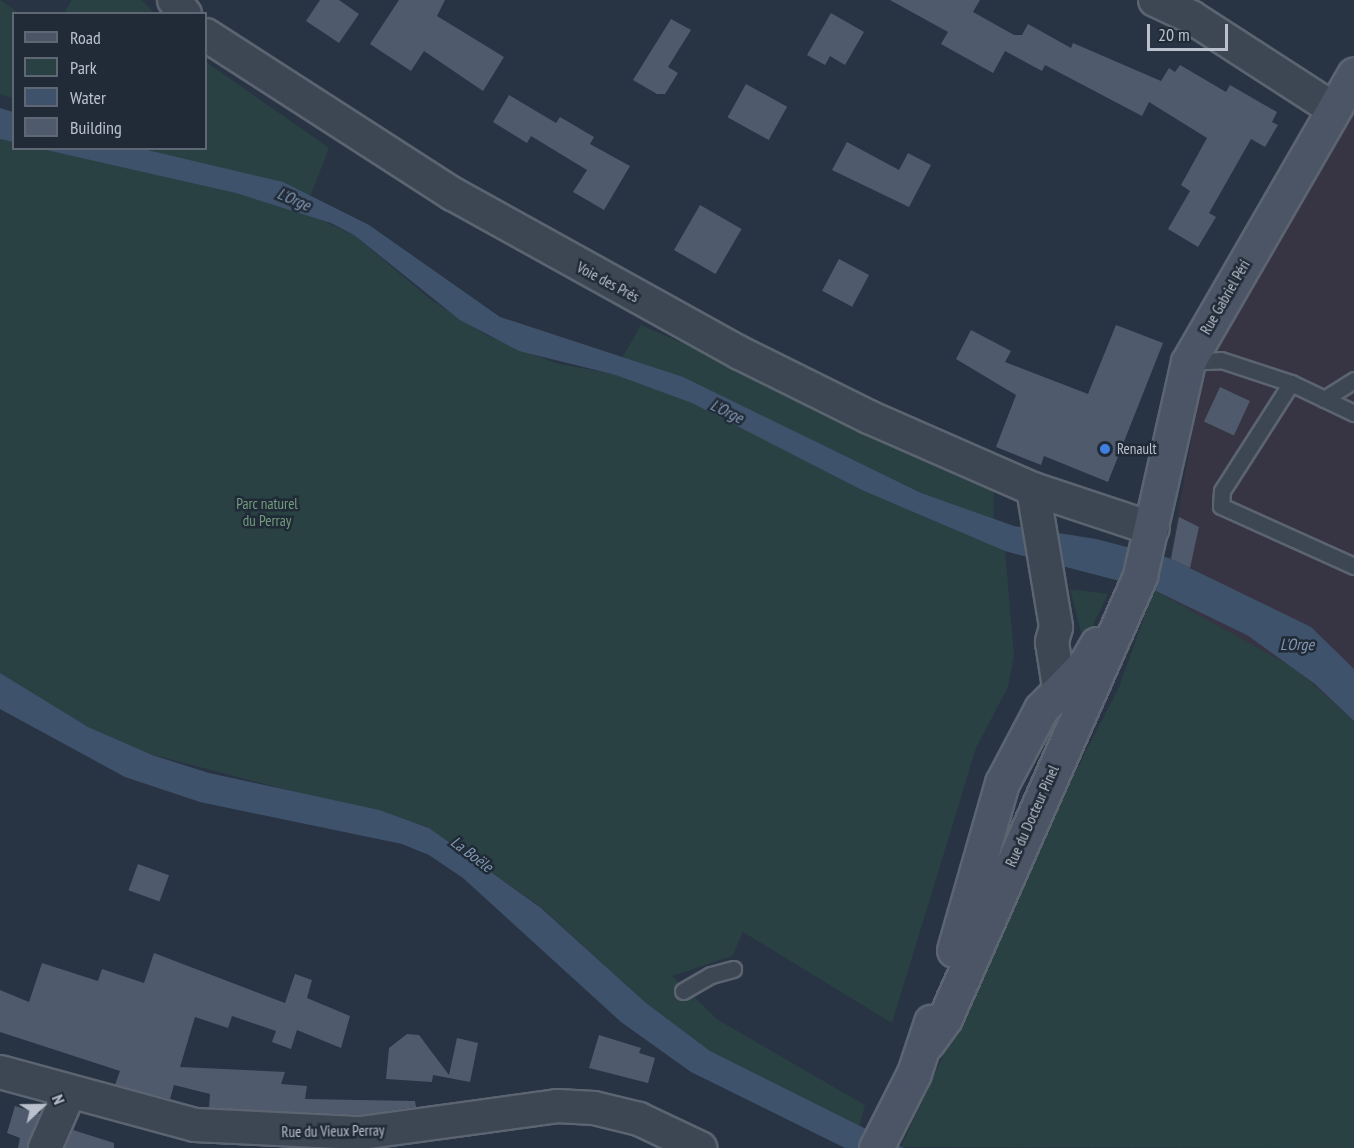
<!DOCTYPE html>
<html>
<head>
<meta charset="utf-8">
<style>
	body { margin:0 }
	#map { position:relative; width:1354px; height:1148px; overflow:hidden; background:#283443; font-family:"PT Sans Narrow",sans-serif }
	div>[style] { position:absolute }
	.medical>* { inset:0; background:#373544 }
	.green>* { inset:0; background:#2a4144 }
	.water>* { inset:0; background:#3f526c }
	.building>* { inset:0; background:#4f5b6c; transform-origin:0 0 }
	.roads { filter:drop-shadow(2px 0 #5b6470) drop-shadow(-2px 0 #5b6470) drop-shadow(0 2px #5b6470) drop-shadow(0 -2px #5b6470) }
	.lane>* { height:15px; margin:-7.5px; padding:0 7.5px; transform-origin:7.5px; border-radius:7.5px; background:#3d4653 }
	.street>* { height:32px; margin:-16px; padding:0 16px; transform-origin:16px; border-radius:16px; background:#3d4653 }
	.secondary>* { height:33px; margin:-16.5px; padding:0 16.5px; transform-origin:16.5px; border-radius:16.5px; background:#4b5566 }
	.dots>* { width:16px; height:16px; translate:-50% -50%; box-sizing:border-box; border:3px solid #212b38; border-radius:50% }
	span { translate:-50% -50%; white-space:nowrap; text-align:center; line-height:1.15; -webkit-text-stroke:5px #212b38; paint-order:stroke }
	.street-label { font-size:15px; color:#bac1cc }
	.poi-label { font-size:15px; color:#bac1cc }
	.left { translate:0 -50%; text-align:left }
	.park-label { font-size:15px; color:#729d7c }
	.water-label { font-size:16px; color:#8398b2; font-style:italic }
	.legend { position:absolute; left:12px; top:12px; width:195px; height:138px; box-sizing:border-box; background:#212b38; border:2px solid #5e6773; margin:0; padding:8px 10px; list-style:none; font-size:18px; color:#bac1cc }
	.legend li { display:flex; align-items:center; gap:12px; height:30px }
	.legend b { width:30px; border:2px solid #5e6773 }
	.north { position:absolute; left:12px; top:1076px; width:60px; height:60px; -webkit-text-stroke:4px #212b38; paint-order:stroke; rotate:68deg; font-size:16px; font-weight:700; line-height:24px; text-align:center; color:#bac1cc }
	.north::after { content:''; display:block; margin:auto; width:21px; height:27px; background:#bac1cc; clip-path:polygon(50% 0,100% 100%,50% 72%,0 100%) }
	.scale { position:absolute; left:1147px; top:24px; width:81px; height:27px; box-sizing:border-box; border:3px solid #bac1cc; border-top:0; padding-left:8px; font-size:18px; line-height:21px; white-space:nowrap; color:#bac1cc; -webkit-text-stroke:4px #212b38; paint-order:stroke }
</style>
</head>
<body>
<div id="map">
	<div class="medical">
		<i style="clip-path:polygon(1354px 110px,1354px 721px,1296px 669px,1154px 590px,1170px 559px,1205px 363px,1319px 162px)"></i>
	</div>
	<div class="green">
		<i style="clip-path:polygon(0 0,19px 13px,14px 14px,13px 98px,0 94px)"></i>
		<i style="clip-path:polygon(72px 0,141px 0,154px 13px,64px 13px)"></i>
		<i style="clip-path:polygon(206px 62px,329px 148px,304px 212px,354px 235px,430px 299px,486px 335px,555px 363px,613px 374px,641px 325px,994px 479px,993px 546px,1005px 551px,1014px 655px,1008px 687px,976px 748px,892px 1023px,743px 932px,732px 956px,672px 976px,718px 1020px,865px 1105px,859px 1127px,710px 1051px,646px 1003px,542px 908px,426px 826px,146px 753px,84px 725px,0 673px,0 139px,13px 142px,14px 148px,42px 149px,103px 162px,106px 149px,206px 148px)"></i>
		<i style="clip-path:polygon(1070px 589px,1108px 594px,1084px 644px)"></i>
		<i style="clip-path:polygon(1154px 590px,1296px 669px,1354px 721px,1354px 1148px,901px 1147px,1059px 804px,1119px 687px)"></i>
	</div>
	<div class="water">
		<i style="clip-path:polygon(0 108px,13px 112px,13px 142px,0 139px)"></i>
		<i style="clip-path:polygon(42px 149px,143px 149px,283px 182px,369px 225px,500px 317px,683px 377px,921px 493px,1014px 526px,1096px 539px,1169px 558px,1311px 627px,1354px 669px,1354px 721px,1315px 684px,1247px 635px,1154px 590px,1005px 551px,862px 490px,692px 403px,616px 375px,519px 351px,460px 320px,354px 235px,331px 223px,236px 193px)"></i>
		<i style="clip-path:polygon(0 673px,88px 727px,152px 755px,209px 773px,379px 810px,429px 828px,541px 908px,646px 1003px,710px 1051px,904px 1148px,845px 1148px,691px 1072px,621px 1022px,463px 878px,429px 855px,402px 844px,200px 802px,125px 777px,0 709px)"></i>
	</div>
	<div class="building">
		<i style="clip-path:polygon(320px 0,339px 0,359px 14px,339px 43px,306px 21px)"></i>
		<i style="clip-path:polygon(399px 0,445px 0,437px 16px,504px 57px,483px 91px,424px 51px,411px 71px,370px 44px)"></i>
		<i style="clip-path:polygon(890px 0,980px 0,973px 12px,1014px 35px,1022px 35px,1028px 24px,1071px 48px,1073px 43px,1161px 81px,1169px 68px,1175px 72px,1180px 65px,1226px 92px,1230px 85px,1277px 112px,1272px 122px,1278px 125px,1265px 147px,1251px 139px,1209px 213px,1216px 217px,1198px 247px,1168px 229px,1190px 191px,1181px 185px,1207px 138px,1149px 102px,1142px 116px,1045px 65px,1042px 71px,1005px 51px,993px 73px,941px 44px,948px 32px)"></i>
		<i style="clip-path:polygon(831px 13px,864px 32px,845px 65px,830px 56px,825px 65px,807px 55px)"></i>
		<i style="clip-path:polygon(671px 19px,691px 30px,668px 67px,678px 73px,665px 94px,657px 94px,633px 80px)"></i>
		<i style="left:746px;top:84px;width:47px;height:38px;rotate:29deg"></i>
		<i style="clip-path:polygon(509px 95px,556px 123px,560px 117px,594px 137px,590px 144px,630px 166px,604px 210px,573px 192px,587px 170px,531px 136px,527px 143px,493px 122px)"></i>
		<i style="clip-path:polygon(847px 142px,899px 170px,908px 153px,931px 165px,909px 207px,832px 170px)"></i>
		<i style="left:700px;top:205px;width:48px;height:52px;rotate:30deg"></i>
		<i style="left:839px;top:259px;width:34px;height:36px;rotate:28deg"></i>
		<i style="clip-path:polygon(1116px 325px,1163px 343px,1108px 482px,1044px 456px,1041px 465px,996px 447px,1016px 395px,956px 359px,971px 330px,1011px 351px,1005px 362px,1088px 394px)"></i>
		<i style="left:1220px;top:387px;width:33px;height:38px;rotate:25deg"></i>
		<i style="clip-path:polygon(1179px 517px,1199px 527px,1190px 568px,1171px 559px)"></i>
		<i style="left:138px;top:864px;width:33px;height:28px;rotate:20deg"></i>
		<i style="clip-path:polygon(154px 953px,285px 1003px,295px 974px,312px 980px,307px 998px,350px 1016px,341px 1048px,297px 1030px,291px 1049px,272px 1042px,276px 1031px,232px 1016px,228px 1028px,195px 1017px,180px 1067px,285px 1072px,281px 1084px,307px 1086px,305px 1099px,415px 1101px,416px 1107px,360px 1115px,209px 1108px,210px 1094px,174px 1085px,170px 1099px,115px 1085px,120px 1071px,0 1032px,0 990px,29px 1002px,42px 963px,98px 981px,102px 969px,144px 983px)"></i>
		<i style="clip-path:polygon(407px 1034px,419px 1035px,449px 1075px,457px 1038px,478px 1043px,470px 1082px,433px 1075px,432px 1082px,386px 1079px,389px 1048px)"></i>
		<i style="clip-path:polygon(599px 1035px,641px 1048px,639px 1053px,655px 1058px,648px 1083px,589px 1068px)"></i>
		<i style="clip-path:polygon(15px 1106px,40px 1114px,27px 1148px,18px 1148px,20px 1138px,7px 1133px)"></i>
		<i style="clip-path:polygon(73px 1130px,114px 1143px,114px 1148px,65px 1148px)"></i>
	</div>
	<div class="roads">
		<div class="lane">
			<i style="left:1188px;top:362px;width:33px;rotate:-3deg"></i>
			<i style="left:1221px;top:360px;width:74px;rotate:18.2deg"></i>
			<i style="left:1291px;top:383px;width:70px;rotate:25.5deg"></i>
			<i style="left:1291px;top:383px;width:128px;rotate:122.6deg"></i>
			<i style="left:1222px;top:491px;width:15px;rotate:94deg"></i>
			<i style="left:1221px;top:506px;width:146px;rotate:24.3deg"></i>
			<i style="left:1324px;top:399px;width:36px;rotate:-32deg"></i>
			<i style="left:683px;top:991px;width:32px;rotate:-30deg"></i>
			<i style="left:711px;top:975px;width:23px;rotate:-15deg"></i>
		</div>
		<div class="street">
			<i style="left:174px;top:0;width:18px;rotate:52deg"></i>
			<i style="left:1155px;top:0;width:40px;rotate:25deg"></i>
			<i style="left:1191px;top:17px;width:169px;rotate:32.9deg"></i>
			<i style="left:206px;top:35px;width:294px;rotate:32.8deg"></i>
			<i style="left:453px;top:194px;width:328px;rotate:29deg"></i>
			<i style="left:740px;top:353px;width:144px;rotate:26.4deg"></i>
			<i style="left:869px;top:417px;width:179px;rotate:23.7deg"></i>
			<i style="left:1033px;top:489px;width:126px;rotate:18.4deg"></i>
			<i style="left:1033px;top:489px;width:140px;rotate:80.5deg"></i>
			<i style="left:1056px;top:627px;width:16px;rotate:105deg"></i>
			<i style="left:1052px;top:642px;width:46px;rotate:81.2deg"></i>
			<i style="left:0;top:1072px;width:202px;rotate:15.2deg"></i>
			<i style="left:195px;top:1125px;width:166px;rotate:2.8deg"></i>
			<i style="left:361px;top:1133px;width:198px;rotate:-7.8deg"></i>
			<i style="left:557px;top:1106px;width:37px;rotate:3deg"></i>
			<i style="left:594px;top:1108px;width:46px;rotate:13.7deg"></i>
			<i style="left:639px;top:1119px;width:68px;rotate:25.4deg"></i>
			<i style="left:45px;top:1148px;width:60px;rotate:-66.4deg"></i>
		</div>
		<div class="secondary">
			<i style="left:954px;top:950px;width:174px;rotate:-74deg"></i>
			<i style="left:1002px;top:783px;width:84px;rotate:-62.2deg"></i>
			<i style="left:1041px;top:709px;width:64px;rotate:-45.6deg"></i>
			<i style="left:1086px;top:663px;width:22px;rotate:-60deg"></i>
			<i style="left:927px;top:1043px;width:31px;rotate:-54deg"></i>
			<i style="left:945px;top:1018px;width:484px;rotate:-66.2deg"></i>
			<i style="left:1140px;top:575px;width:218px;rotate:-77.3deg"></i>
			<i style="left:1188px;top:362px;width:332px;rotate:-60deg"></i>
			<i style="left:876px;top:1148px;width:84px;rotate:-63.1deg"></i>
			<i style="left:914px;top:1073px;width:54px;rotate:-71.6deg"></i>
		</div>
	</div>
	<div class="dots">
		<i style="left:1105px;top:449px;background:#3f7fe0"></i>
	</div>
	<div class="street-label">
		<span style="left:608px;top:282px;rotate:28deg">Voie des Prés</span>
		<span style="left:1225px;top:297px;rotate:-60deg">Rue Gabriel Péri</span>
		<span style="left:1032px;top:816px;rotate:-66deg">Rue du Docteur Pinel</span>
		<span style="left:333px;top:1131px;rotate:-1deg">Rue du Vieux Perray</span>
	</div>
	<div class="poi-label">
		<span class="left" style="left:1117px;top:449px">Renault</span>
	</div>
	<div class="park-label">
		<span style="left:267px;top:512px">Parc naturel<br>du Perray</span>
	</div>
	<div class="water-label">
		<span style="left:294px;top:199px;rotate:23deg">L'Orge</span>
		<span style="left:727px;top:411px;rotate:26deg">L'Orge</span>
		<span style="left:1297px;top:644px">L'Orge</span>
		<span style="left:472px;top:854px;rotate:37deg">La Boële</span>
	</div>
	<ul class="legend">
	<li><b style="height:8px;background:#4b5566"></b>Road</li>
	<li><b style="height:16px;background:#2a4144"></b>Park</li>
	<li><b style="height:16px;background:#3f526c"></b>Water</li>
	<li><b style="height:16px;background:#4f5b6c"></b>Building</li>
	</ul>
	<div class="north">N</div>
	<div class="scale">20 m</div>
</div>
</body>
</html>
